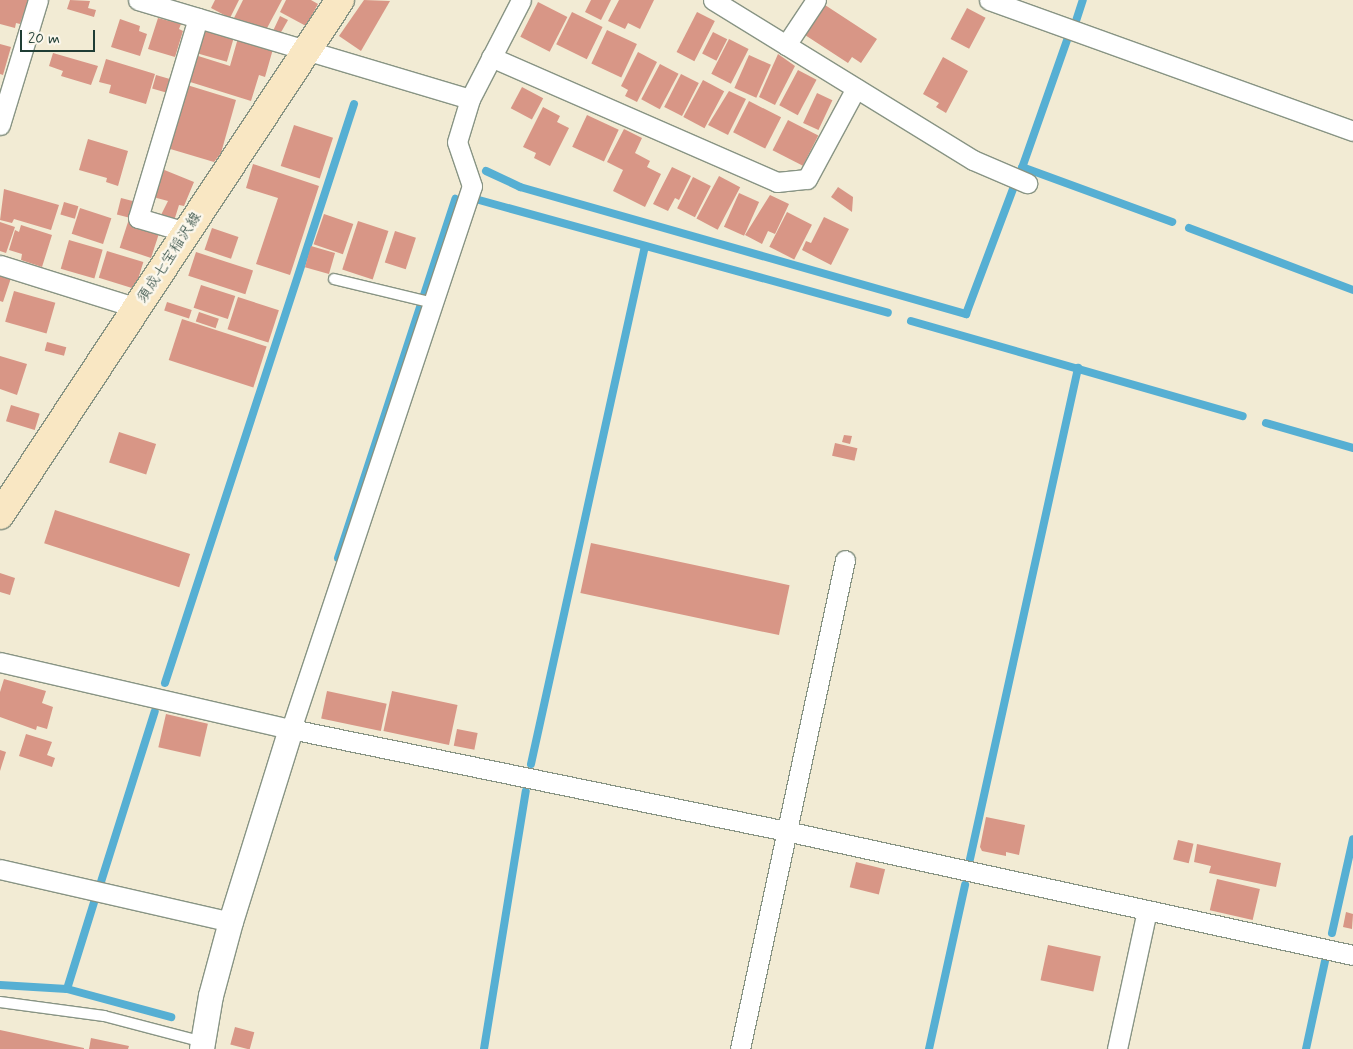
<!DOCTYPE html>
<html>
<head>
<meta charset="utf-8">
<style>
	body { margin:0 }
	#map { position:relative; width:1353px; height:1049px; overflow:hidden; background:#f2ebd4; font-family:Mynerve,"Klee One",sans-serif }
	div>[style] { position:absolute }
	.stream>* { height:8px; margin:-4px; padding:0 4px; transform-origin:4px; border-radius:4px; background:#56afd3 }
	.building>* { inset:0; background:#d89686; transform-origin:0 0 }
	.roads { filter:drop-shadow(1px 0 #889484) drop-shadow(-1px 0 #889484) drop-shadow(0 1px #889484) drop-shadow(0 -1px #889484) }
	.service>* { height:10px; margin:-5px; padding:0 5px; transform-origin:5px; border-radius:5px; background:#fff }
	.minor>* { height:19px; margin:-9.5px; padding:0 9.5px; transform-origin:9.5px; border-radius:9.5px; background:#fff }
	.tertiary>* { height:24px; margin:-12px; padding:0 12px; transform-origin:12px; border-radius:12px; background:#fff }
	.secondary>* { height:28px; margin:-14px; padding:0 14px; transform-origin:14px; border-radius:14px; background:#f9e7c3 }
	span { translate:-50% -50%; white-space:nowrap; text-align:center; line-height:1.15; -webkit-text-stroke:5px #fbf7ec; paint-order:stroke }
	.street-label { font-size:15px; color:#1f3d34 }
	.scale { position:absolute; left:20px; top:30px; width:75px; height:22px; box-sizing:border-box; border:2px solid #1f3d34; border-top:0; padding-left:6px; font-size:15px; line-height:18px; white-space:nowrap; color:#1f3d34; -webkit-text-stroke:4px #fbf7ec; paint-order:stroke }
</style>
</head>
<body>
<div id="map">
	<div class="stream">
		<i style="left:1075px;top:24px;width:25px;rotate:-72deg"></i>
		<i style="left:1022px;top:167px;width:160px;rotate:20.1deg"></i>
		<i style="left:1022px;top:168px;width:136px;rotate:-70.6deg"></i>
		<i style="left:486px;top:171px;width:38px;rotate:25deg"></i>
		<i style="left:520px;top:187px;width:464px;rotate:15.9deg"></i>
		<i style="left:966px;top:314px;width:137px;rotate:-69.4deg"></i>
		<i style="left:479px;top:200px;width:424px;rotate:15.4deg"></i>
		<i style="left:1189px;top:228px;width:175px;rotate:20.7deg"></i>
		<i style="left:911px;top:321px;width:345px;rotate:16deg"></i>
		<i style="left:1266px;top:423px;width:91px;rotate:16deg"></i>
		<i style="left:338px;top:558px;width:378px;rotate:-71.9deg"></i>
		<i style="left:165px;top:683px;width:609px;rotate:-71.92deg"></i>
		<i style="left:531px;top:764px;width:530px;rotate:-77.59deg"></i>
		<i style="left:970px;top:859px;width:503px;rotate:-77.59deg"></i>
		<i style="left:100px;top:885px;width:182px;rotate:-72.5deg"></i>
		<i style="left:1332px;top:933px;width:96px;rotate:-77.4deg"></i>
		<i style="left:0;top:985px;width:67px;rotate:3.4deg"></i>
		<i style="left:67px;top:989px;width:108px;rotate:15.1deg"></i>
		<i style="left:67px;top:989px;width:94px;rotate:-72.7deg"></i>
		<i style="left:484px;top:1049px;width:261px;rotate:-80.8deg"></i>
		<i style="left:929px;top:1049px;width:168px;rotate:-77.6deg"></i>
		<i style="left:1306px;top:1049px;width:90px;rotate:-77.8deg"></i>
	</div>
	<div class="building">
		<i style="clip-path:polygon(0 0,28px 0,20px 24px,16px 23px,15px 28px,0 24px)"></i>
		<i style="clip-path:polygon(70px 0,90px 1px,88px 8px,96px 10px,94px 17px,67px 9px)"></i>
		<i style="clip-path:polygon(215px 0,239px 0,230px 18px,211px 8px)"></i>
		<i style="clip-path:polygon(243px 0,282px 0,266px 30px,233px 20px)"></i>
		<i style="clip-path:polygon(286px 0,311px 0,318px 4px,306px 26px,280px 12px)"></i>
		<i style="clip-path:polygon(364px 0,390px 1px,361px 51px,339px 36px)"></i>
		<i style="clip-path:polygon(591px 0,611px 0,601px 20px,585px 12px)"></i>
		<i style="clip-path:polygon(619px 0,654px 0,640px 29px,628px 23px,625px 29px,608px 21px)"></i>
		<i style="left:538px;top:2px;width:33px;height:39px;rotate:27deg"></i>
		<i style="clip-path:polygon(825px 5px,877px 39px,861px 63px,852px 57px,848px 63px,805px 35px)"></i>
		<i style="left:967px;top:8px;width:21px;height:35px;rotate:28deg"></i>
		<i style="left:572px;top:12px;width:34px;height:36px;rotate:26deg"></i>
		<i style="left:697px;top:12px;width:20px;height:45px;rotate:27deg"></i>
		<i style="clip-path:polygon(280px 16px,288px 20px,280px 34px,273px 31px)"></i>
		<i style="clip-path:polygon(158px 18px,181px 24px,179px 29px,183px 31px,175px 57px,148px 49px)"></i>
		<i style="clip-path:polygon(120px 19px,140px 26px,139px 31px,147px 34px,140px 56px,111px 47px)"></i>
		<i style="left:203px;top:29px;width:32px;height:25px;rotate:16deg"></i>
		<i style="left:607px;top:30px;width:33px;height:37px;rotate:25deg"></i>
		<i style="left:713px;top:32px;width:16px;height:24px;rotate:27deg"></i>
		<i style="clip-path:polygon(238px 38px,273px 49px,265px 77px,259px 75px,251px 101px,187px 81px,195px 55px,230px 66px)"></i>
		<i style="left:729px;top:39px;width:22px;height:39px;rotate:27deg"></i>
		<i style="clip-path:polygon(0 44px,11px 47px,3px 75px,0 74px)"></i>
		<i style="clip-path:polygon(638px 52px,657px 62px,637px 102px,625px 96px,628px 90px,621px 86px)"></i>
		<i style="clip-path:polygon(53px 53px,98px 66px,91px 85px,61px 76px,63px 71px,49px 66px)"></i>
		<i style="clip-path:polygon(778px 54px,795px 66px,775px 105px,759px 97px)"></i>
		<i style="left:749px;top:55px;width:24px;height:36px;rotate:24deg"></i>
		<i style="clip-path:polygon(943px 57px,968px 71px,946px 113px,936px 107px,939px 103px,923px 94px)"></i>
		<i style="clip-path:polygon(106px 59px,155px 74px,146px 104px,109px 93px,111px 85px,99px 82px)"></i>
		<i style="left:660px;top:64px;width:21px;height:40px;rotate:28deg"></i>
		<i style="left:798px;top:70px;width:21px;height:40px;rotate:28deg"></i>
		<i style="left:681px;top:74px;width:20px;height:37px;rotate:27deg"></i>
		<i style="left:156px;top:75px;width:18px;height:14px;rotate:16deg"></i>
		<i style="left:703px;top:80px;width:24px;height:42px;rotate:28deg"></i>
		<i style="clip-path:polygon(187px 85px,236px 100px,221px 153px,214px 162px,167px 148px)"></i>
		<i style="left:522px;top:87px;width:24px;height:24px;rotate:28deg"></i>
		<i style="clip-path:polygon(729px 91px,746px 99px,728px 135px,708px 125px)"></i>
		<i style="left:817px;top:93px;width:17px;height:33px;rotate:25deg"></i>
		<i style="left:749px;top:101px;width:36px;height:35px;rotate:27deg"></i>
		<i style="clip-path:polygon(543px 107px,560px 116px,557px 122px,569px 128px,550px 166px,534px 158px,536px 153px,523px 147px)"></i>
		<i style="left:587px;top:115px;width:35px;height:35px;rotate:25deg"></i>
		<i style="left:788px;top:120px;width:34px;height:34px;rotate:27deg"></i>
		<i style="left:294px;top:125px;width:41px;height:43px;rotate:18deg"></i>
		<i style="clip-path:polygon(624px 129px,642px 138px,635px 153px,650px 161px,647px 167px,661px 174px,645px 207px,613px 191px,623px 170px,607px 162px)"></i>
		<i style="clip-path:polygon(88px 139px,128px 151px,118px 186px,106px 182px,107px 178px,79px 170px)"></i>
		<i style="clip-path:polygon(253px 164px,319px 186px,290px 275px,256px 264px,278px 198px,246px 188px)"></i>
		<i style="clip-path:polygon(672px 167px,691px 176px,679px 200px,675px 198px,668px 211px,653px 204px)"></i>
		<i style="clip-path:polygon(162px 169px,194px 182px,184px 206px,179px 205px,174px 221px,160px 217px,168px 201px,153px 197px)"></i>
		<i style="left:719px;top:176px;width:24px;height:48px;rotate:28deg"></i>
		<i style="left:693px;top:177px;width:20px;height:35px;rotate:27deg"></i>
		<i style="clip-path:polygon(838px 187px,853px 197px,852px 212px,831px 197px)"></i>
		<i style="clip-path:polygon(4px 189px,59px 205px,51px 230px,14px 219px,12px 223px,0 220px)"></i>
		<i style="left:739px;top:193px;width:22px;height:37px;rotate:24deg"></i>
		<i style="clip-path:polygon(770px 195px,789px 204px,775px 234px,768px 231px,762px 244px,745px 235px)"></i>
		<i style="left:121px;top:198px;width:12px;height:17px;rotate:14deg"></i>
		<i style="left:64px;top:202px;width:15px;height:13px;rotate:16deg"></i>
		<i style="left:80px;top:208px;width:33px;height:27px;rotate:18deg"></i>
		<i style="left:787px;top:212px;width:28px;height:39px;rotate:27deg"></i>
		<i style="left:324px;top:214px;width:31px;height:32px;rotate:19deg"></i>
		<i style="clip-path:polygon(824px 217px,849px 229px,831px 265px,802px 250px,806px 241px,811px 243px)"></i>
		<i style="left:358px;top:221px;width:32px;height:51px;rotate:18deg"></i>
		<i style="clip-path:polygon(0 222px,15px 227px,6px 253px,0 251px)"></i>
		<i style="left:128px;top:222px;width:33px;height:27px;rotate:18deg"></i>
		<i style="clip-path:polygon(21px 225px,52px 235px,42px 267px,21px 260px,22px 254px,9px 250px,15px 230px,19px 232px)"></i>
		<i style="left:212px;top:228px;width:28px;height:23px;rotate:19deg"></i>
		<i style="left:395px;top:231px;width:22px;height:33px;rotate:18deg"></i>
		<i style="left:69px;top:240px;width:35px;height:30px;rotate:16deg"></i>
		<i style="left:311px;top:246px;width:25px;height:22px;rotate:16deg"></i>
		<i style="left:107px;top:251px;width:38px;height:28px;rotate:17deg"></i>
		<i style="left:196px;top:252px;width:60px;height:25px;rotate:18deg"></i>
		<i style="clip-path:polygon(0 274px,11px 278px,3px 302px,0 301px)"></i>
		<i style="left:201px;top:285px;width:36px;height:24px;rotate:18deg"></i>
		<i style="left:14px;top:291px;width:43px;height:32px;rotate:16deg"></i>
		<i style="left:238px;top:297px;width:43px;height:34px;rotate:18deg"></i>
		<i style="left:167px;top:302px;width:26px;height:9px;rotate:18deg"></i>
		<i style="left:199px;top:312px;width:21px;height:10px;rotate:19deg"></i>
		<i style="left:182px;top:319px;width:89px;height:43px;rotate:18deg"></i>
		<i style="left:47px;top:342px;width:20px;height:9px;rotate:15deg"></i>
		<i style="clip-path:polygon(0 356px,27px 364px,17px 395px,0 389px)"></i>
		<i style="left:11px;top:405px;width:30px;height:17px;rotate:17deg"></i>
		<i style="left:119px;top:432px;width:39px;height:32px;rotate:18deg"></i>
		<i style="clip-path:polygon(844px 435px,852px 436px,850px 444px,842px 442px)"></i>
		<i style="left:835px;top:443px;width:23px;height:13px;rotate:13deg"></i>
		<i style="left:55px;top:510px;width:142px;height:35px;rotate:18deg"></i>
		<i style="left:591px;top:543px;width:203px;height:51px;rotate:12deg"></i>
		<i style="clip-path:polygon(0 573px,15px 578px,10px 595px,0 592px)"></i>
		<i style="clip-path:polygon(4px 679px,46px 691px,42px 703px,53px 707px,47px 729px,37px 726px,36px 730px,0 717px,0 692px)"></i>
		<i style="left:327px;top:691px;width:61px;height:28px;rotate:12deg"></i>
		<i style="left:392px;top:691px;width:67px;height:41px;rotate:12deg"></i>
		<i style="left:166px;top:714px;width:43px;height:34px;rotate:13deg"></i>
		<i style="left:457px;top:729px;width:21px;height:17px;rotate:11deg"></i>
		<i style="clip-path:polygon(26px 734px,52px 742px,47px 755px,55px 758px,52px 767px,19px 756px)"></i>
		<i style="clip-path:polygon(0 750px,6px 752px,0 771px)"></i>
		<i style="clip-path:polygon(986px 817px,1025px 825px,1019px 855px,1006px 852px,1006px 856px,982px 851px,980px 847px)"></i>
		<i style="left:1178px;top:840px;width:16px;height:20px;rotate:14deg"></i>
		<i style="clip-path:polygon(1197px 844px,1281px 863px,1276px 887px,1209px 873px,1211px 866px,1194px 862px)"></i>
		<i style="left:856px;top:862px;width:30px;height:26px;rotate:14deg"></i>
		<i style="left:1217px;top:879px;width:44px;height:32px;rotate:13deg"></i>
		<i style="clip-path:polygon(1346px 912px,1353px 914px,1352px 929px,1343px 927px)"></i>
		<i style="left:1048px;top:945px;width:54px;height:36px;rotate:12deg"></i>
		<i style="left:235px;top:1027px;width:20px;height:18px;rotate:15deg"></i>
		<i style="clip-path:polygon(0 1030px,84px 1048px,84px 1049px,0 1049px)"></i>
		<i style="clip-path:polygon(91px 1038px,129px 1046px,128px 1049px,89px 1049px)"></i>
	</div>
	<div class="roads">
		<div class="service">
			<i style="left:334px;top:279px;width:102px;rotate:13.6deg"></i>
			<i style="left:0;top:1002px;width:105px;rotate:7.7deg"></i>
			<i style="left:104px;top:1016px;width:102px;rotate:14.7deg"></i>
		</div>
		<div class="minor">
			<i style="left:138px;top:0;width:346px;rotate:16.6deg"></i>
			<i style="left:713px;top:0;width:305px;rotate:31.6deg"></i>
			<i style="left:973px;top:160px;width:59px;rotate:23.1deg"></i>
			<i style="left:989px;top:0;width:387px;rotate:19.8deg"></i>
			<i style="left:786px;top:45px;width:54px;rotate:-56.3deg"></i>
			<i style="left:491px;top:57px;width:312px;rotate:23.6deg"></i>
			<i style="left:777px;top:182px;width:30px;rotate:-6deg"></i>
			<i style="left:807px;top:179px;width:103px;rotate:-61.7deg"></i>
			<i style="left:0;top:125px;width:131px;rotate:-73.1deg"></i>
			<i style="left:186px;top:232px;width:50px;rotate:-163.7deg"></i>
			<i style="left:138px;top:218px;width:209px;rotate:-73.3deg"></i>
			<i style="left:0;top:265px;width:144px;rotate:17.4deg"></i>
			<i style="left:0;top:662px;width:299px;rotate:13deg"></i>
			<i style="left:291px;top:729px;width:505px;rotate:11.64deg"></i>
			<i style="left:786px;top:831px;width:580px;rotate:12.34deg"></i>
			<i style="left:291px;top:729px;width:572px;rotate:-71.57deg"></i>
			<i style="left:472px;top:186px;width:46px;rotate:-108.8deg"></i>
			<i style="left:457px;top:142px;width:45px;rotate:-73.2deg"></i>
			<i style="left:470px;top:99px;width:111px;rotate:-62.7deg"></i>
			<i style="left:0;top:869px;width:237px;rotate:12.9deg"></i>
			<i style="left:740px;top:1049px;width:500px;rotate:-77.88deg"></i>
			<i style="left:1117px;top:1049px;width:142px;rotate:-77.8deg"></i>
		</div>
		<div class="tertiary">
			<i style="left:202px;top:1049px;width:54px;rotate:-80.4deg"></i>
			<i style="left:211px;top:996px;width:77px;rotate:-74.9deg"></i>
			<i style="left:231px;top:922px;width:202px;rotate:-72.7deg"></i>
		</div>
		<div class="secondary">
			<i style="left:0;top:515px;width:617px;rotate:-56.57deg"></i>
		</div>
	</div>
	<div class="street-label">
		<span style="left:170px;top:258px;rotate:-57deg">須成七宝稲沢線</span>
	</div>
	<div class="scale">20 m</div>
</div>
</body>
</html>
